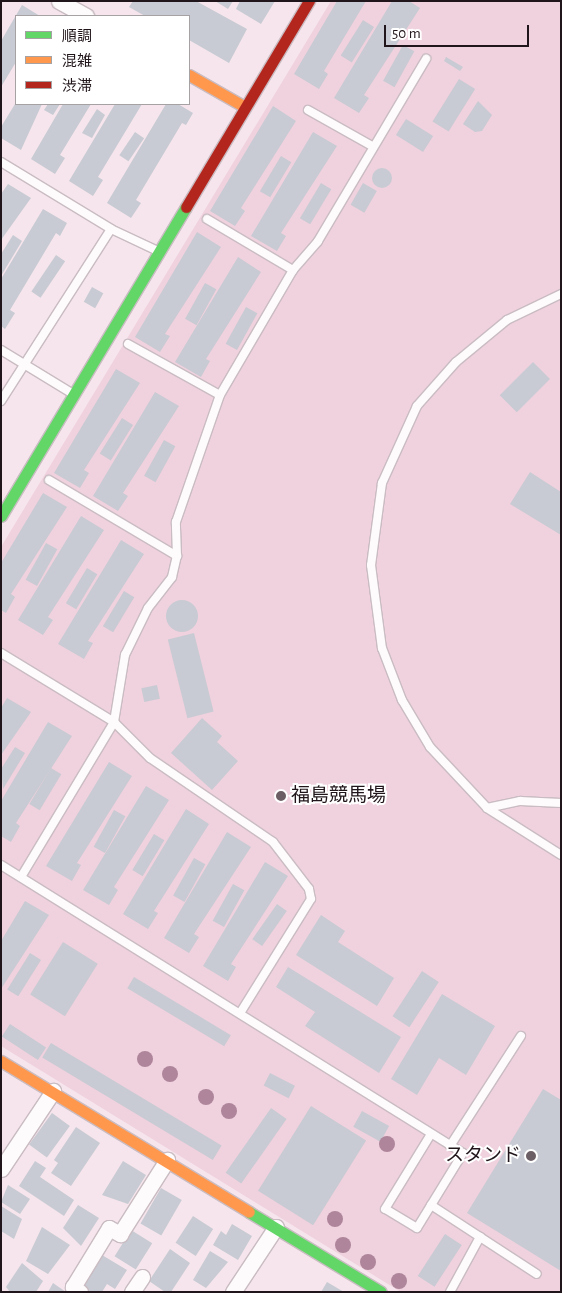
<!DOCTYPE html>
<html>
<head>
<meta charset="utf-8">
<style>
	body { margin:0 }
	#map { position:relative; width:562px; height:1293px; overflow:hidden; background:#f6e5ec; font-family:"Alegreya Sans","Noto Sans JP",sans-serif }
	div>[style] { position:absolute }
	.green>* { inset:0; background:#f0d1de }
	.building>* { inset:0; background:#c8cbd3; transform-origin:0 0 }
	.round { border-radius:50% }
	.roads { filter:drop-shadow(1px 0 #c9bcc2) drop-shadow(-1px 0 #c9bcc2) drop-shadow(0 1px #c9bcc2) drop-shadow(0 -1px #c9bcc2) }
	.lane>* { height:8px; margin:-4px; padding:0 4px; transform-origin:4px; border-radius:4px; background:#fefbfc }
	.street>* { height:15px; margin:-7.5px; padding:0 7.5px; transform-origin:7.5px; border-radius:7.5px; background:#fefbfc }
	.fast>* { height:11px; margin:-5.5px; padding:0 5.5px; transform-origin:5.5px; border-radius:5.5px; background:#63d668 }
	.slow>* { height:11px; margin:-5.5px; padding:0 5.5px; transform-origin:5.5px; border-radius:5.5px; background:#ff974d }
	.jam>* { height:11px; margin:-5.5px; padding:0 5.5px; transform-origin:5.5px; border-radius:5.5px; background:#b3261e }
	.trees>* { width:16px; height:16px; margin:-8px; border-radius:50%; background:#ae859a }
	.dots>* { width:14px; height:14px; translate:-50% -50%; box-sizing:border-box; border:2px solid #fff; border-radius:50% }
	span { translate:-50% -50%; white-space:nowrap; text-align:center; line-height:1.15; -webkit-text-stroke:4px #fff; paint-order:stroke }
	.poi-label { font-size:19px; color:#20151a }
	.left { translate:0 -50%; text-align:left }
	.right { translate:-100% -50%; text-align:right }
	.frame { position:absolute; inset:0; border:2px solid #20151a; pointer-events:none }
	.legend { position:absolute; left:15px; top:15px; width:175px; height:90px; box-sizing:border-box; background:#fff; border:1px solid #a6a1a3; margin:0; padding:6px 9px; list-style:none; font-size:15px; color:#20151a }
	.legend li { display:flex; align-items:center; gap:10px; height:25px }
	.legend b { width:25px; border:1px solid #a6a1a3 }
	.scale { position:absolute; left:384px; top:25px; width:145px; height:22px; box-sizing:border-box; border:2px solid #20151a; border-top:0; padding-left:6px; font-size:15px; line-height:18px; white-space:nowrap; color:#20151a; -webkit-text-stroke:4px #fff; paint-order:stroke }
</style>
</head>
<body>
<div id="map">
	<div class="green">
		<i style="clip-path:polygon(331px 1px,561px 1px,561px 1292px,401px 1292px,1px 1046px,1px 547px)"></i>
	</div>
	<div class="building">
		<i style="clip-path:polygon(133px 1px,196px 1px,247px 29px,229px 63px,189px 40px,189px 16px,145px 16px,129px 7px)"></i>
		<i style="clip-path:polygon(215px 1px,233px 1px,228px 9px)"></i>
		<i style="clip-path:polygon(240px 1px,275px 1px,261px 24px,236px 9px)"></i>
		<i style="clip-path:polygon(337px 1px,366px 1px,324px 71px,328px 74px,319px 89px,294px 74px)"></i>
		<i style="clip-path:polygon(392px 1px,409px 1px,420px 8px,364px 95px,369px 98px,359px 113px,334px 98px)"></i>
		<i style="clip-path:polygon(22px 5px,40px 16px,16px 16px,16px 62px,1px 87px,1px 41px)"></i>
		<i style="left:363px;top:20px;width:13px;height:42px;rotate:32deg"></i>
		<i style="left:403px;top:45px;width:13px;height:41px;rotate:29deg"></i>
		<i style="clip-path:polygon(446px 57px,463px 67px,460px 71px,444px 61px)"></i>
		<i style="left:459px;top:79px;width:19px;height:50px;rotate:32deg"></i>
		<i style="clip-path:polygon(478px 101px,492px 115px,482px 131px,475px 132px,463px 124px)"></i>
		<i style="clip-path:polygon(15px 104px,42px 104px,21px 150px,1px 138px,1px 127px)"></i>
		<i style="clip-path:polygon(48px 104px,60px 104px,53px 115px,44px 110px)"></i>
		<i style="clip-path:polygon(63px 104px,91px 104px,60px 155px,65px 158px,55px 174px,31px 159px)"></i>
		<i style="clip-path:polygon(115px 104px,142px 104px,98px 177px,103px 180px,93px 196px,69px 181px)"></i>
		<i style="clip-path:polygon(166px 104px,178px 104px,193px 113px,186px 125px,182px 123px,136px 200px,141px 203px,131px 218px,107px 203px)"></i>
		<i style="clip-path:polygon(273px 106px,296px 121px,241px 208px,245px 211px,235px 226px,210px 211px)"></i>
		<i style="clip-path:polygon(97px 109px,105px 115px,92px 138px,82px 133px)"></i>
		<i style="left:406px;top:119px;width:32px;height:19px;rotate:32deg"></i>
		<i style="left:135px;top:132px;width:11px;height:28px;rotate:34deg"></i>
		<i style="clip-path:polygon(313px 132px,337px 146px,281px 233px,286px 236px,277px 251px,251px 236px)"></i>
		<i style="left:281px;top:156px;width:12px;height:41px;rotate:31deg"></i>
		<i class="round" style="left:372px;top:168px;width:20px;height:20px"></i>
		<i style="left:321px;top:183px;width:12px;height:41px;rotate:31deg"></i>
		<i style="left:363px;top:183px;width:16px;height:25px;rotate:30deg"></i>
		<i style="clip-path:polygon(8px 184px,31px 198px,1px 240px,1px 194px)"></i>
		<i style="clip-path:polygon(43px 209px,67px 223px,60px 236px,56px 233px,10px 310px,15px 313px,5px 329px,1px 326px,1px 279px)"></i>
		<i style="clip-path:polygon(197px 232px,221px 247px,165px 334px,170px 336px,160px 352px,135px 337px)"></i>
		<i style="clip-path:polygon(13px 235px,22px 241px,1px 276px,1px 254px)"></i>
		<i style="left:56px;top:255px;width:11px;height:44px;rotate:34deg"></i>
		<i style="clip-path:polygon(238px 257px,261px 272px,206px 359px,210px 361px,201px 377px,175px 362px)"></i>
		<i style="left:205px;top:283px;width:13px;height:41px;rotate:29deg"></i>
		<i style="left:92px;top:287px;width:13px;height:17px;rotate:29deg"></i>
		<i style="left:246px;top:307px;width:13px;height:42px;rotate:29deg"></i>
		<i style="left:533px;top:362px;width:24px;height:47px;rotate:45deg"></i>
		<i style="clip-path:polygon(116px 369px,140px 383px,84px 470px,89px 473px,80px 488px,54px 473px)"></i>
		<i style="clip-path:polygon(155px 392px,179px 406px,123px 493px,128px 496px,118px 511px,93px 496px)"></i>
		<i style="left:122px;top:418px;width:13px;height:42px;rotate:32deg"></i>
		<i style="left:164px;top:440px;width:13px;height:41px;rotate:29deg"></i>
		<i style="clip-path:polygon(530px 472px,561px 492px,561px 535px,510px 504px)"></i>
		<i style="clip-path:polygon(43px 493px,67px 507px,11px 594px,15px 597px,6px 613px,1px 610px,1px 563px)"></i>
		<i style="clip-path:polygon(81px 516px,104px 530px,48px 617px,53px 620px,43px 635px,18px 620px)"></i>
		<i style="clip-path:polygon(121px 540px,144px 554px,88px 641px,93px 643px,84px 659px,58px 644px)"></i>
		<i style="left:46px;top:543px;width:13px;height:42px;rotate:29deg"></i>
		<i style="left:87px;top:568px;width:12px;height:41px;rotate:31deg"></i>
		<i style="left:124px;top:591px;width:12px;height:41px;rotate:31deg"></i>
		<i class="round" style="left:166px;top:600px;width:32px;height:32px"></i>
		<i style="left:194px;top:633px;width:81px;height:27px;rotate:76deg"></i>
		<i style="left:157px;top:685px;width:14px;height:16px;rotate:78deg"></i>
		<i style="clip-path:polygon(7px 698px,31px 712px,1px 755px,1px 708px)"></i>
		<i style="clip-path:polygon(202px 718px,222px 736px,217px 742px,238px 761px,212px 790px,171px 753px)"></i>
		<i style="clip-path:polygon(48px 722px,72px 736px,16px 823px,20px 826px,11px 842px,1px 836px,1px 801px)"></i>
		<i style="clip-path:polygon(15px 747px,25px 753px,3px 789px,1px 769px)"></i>
		<i style="clip-path:polygon(109px 762px,132px 776px,77px 863px,81px 865px,72px 881px,46px 866px)"></i>
		<i style="left:51px;top:768px;width:12px;height:42px;rotate:31deg"></i>
		<i style="clip-path:polygon(146px 786px,169px 800px,114px 887px,118px 890px,109px 905px,83px 890px)"></i>
		<i style="clip-path:polygon(186px 809px,209px 824px,154px 911px,158px 913px,148px 929px,123px 914px)"></i>
		<i style="left:114px;top:810px;width:13px;height:42px;rotate:29deg"></i>
		<i style="clip-path:polygon(227px 832px,251px 847px,194px 934px,199px 937px,189px 953px,164px 938px)"></i>
		<i style="left:154px;top:834px;width:12px;height:42px;rotate:31deg"></i>
		<i style="left:194px;top:858px;width:13px;height:43px;rotate:29deg"></i>
		<i style="clip-path:polygon(265px 862px,288px 876px,231px 964px,236px 967px,228px 981px,203px 966px)"></i>
		<i style="left:233px;top:884px;width:13px;height:42px;rotate:29deg"></i>
		<i style="clip-path:polygon(25px 901px,49px 915px,1px 989px,1px 941px)"></i>
		<i style="left:277px;top:904px;width:12px;height:43px;rotate:35deg"></i>
		<i style="clip-path:polygon(321px 915px,345px 931px,338px 942px,394px 978px,377px 1006px,296px 955px)"></i>
		<i style="left:63px;top:942px;width:41px;height:62px;rotate:32deg"></i>
		<i style="left:30px;top:953px;width:13px;height:43px;rotate:32deg"></i>
		<i style="clip-path:polygon(288px 967px,401px 1037px,379px 1073px,305px 1026px,315px 1012px,276px 987px)"></i>
		<i style="left:422px;top:971px;width:20px;height:54px;rotate:33deg"></i>
		<i style="left:134px;top:977px;width:113px;height:13px;rotate:31deg"></i>
		<i style="clip-path:polygon(442px 994px,495px 1026px,466px 1075px,439px 1058px,417px 1095px,391px 1079px)"></i>
		<i style="left:10px;top:1024px;width:43px;height:15px;rotate:33deg"></i>
		<i style="left:51px;top:1043px;width:199px;height:17px;rotate:31deg"></i>
		<i style="left:270px;top:1073px;width:28px;height:14px;rotate:27deg"></i>
		<i style="clip-path:polygon(543px 1089px,561px 1100px,561px 1271px,467px 1213px)"></i>
		<i style="left:311px;top:1106px;width:65px;height:100px;rotate:32deg"></i>
		<i style="left:271px;top:1108px;width:19px;height:79px;rotate:35deg"></i>
		<i style="left:362px;top:1111px;width:31px;height:18px;rotate:29deg"></i>
		<i style="left:52px;top:1113px;width:22px;height:39px;rotate:36deg"></i>
		<i style="clip-path:polygon(76px 1127px,100px 1143px,71px 1186px,51px 1173px,58px 1163px,54px 1160px)"></i>
		<i style="clip-path:polygon(35px 1161px,46px 1168px,40px 1177px,74px 1200px,64px 1216px,19px 1186px)"></i>
		<i style="clip-path:polygon(123px 1161px,146px 1175px,128px 1204px,102px 1195px)"></i>
		<i style="clip-path:polygon(8px 1185px,30px 1199px,20px 1214px,1px 1202px)"></i>
		<i style="left:161px;top:1188px;width:24px;height:41px;rotate:30deg"></i>
		<i style="clip-path:polygon(78px 1205px,99px 1218px,81px 1246px,63px 1228px)"></i>
		<i style="clip-path:polygon(1px 1206px,22px 1219px,14px 1239px,1px 1231px)"></i>
		<i style="left:193px;top:1216px;width:24px;height:32px;rotate:33deg"></i>
		<i style="clip-path:polygon(232px 1224px,252px 1236px,238px 1260px,213px 1245px,221px 1231px,226px 1235px)"></i>
		<i style="clip-path:polygon(42px 1227px,70px 1245px,48px 1274px,26px 1261px)"></i>
		<i style="left:131px;top:1230px;width:25px;height:31px;rotate:32deg"></i>
		<i style="left:445px;top:1234px;width:20px;height:50px;rotate:33deg"></i>
		<i style="clip-path:polygon(170px 1249px,190px 1263px,171px 1292px,165px 1292px,149px 1281px)"></i>
		<i style="clip-path:polygon(210px 1251px,228px 1262px,206px 1288px,193px 1280px)"></i>
		<i style="clip-path:polygon(102px 1255px,127px 1270px,115px 1289px,107px 1284px,102px 1292px,91px 1292px,83px 1286px)"></i>
		<i style="clip-path:polygon(22px 1263px,43px 1281px,36px 1292px,10px 1292px,6px 1287px)"></i>
		<i style="clip-path:polygon(327px 1282px,344px 1292px,321px 1292px)"></i>
		<i style="clip-path:polygon(53px 1283px,66px 1292px,48px 1292px)"></i>
	</div>
	<div class="roads">
		<div class="lane">
			<i style="left:308px;top:110px;width:73px;rotate:29.4deg"></i>
			<i style="left:1px;top:162px;width:129px;rotate:31.3deg"></i>
			<i style="left:111px;top:229px;width:52px;rotate:25.1deg"></i>
			<i style="left:207px;top:219px;width:100px;rotate:30.7deg"></i>
			<i style="left:561px;top:294px;width:60px;rotate:154.3deg"></i>
			<i style="left:507px;top:320px;width:66px;rotate:140.5deg"></i>
			<i style="left:456px;top:362px;width:59px;rotate:131.6deg"></i>
			<i style="left:417px;top:406px;width:85px;rotate:114.4deg"></i>
			<i style="left:382px;top:483px;width:83px;rotate:97.6deg"></i>
			<i style="left:371px;top:565px;width:84px;rotate:82.5deg"></i>
			<i style="left:382px;top:648px;width:56px;rotate:69deg"></i>
			<i style="left:402px;top:700px;width:55px;rotate:59.2deg"></i>
			<i style="left:430px;top:747px;width:83px;rotate:46.9deg"></i>
			<i style="left:487px;top:808px;width:88px;rotate:32.4deg"></i>
			<i style="left:128px;top:344px;width:105px;rotate:29deg"></i>
			<i style="left:1px;top:350px;width:84px;rotate:31.4deg"></i>
			<i style="left:1px;top:401px;width:204px;rotate:-57.4deg"></i>
			<i style="left:49px;top:480px;width:149px;rotate:30.7deg"></i>
			<i style="left:1px;top:653px;width:132px;rotate:31.4deg"></i>
			<i style="left:114px;top:722px;width:51px;rotate:45deg"></i>
			<i style="left:150px;top:758px;width:149px;rotate:34.3deg"></i>
			<i style="left:273px;top:842px;width:59px;rotate:52.5deg"></i>
			<i style="left:309px;top:889px;width:10px;rotate:79deg"></i>
			<i style="left:311px;top:899px;width:134px;rotate:121.9deg"></i>
			<i style="left:487px;top:808px;width:34px;rotate:-12deg"></i>
			<i style="left:520px;top:801px;width:41px;rotate:2.8deg"></i>
			<i style="left:1px;top:865px;width:544px;rotate:31.94deg"></i>
			<i style="left:463px;top:1153px;width:88px;rotate:121.5deg"></i>
			<i style="left:417px;top:1228px;width:37px;rotate:-149deg"></i>
			<i style="left:385px;top:1209px;width:88px;rotate:-58.5deg"></i>
			<i style="left:21px;top:877px;width:181px;rotate:-59deg"></i>
			<i style="left:114px;top:722px;width:68px;rotate:-80.7deg"></i>
			<i style="left:125px;top:655px;width:52px;rotate:-63.9deg"></i>
			<i style="left:148px;top:608px;width:39px;rotate:-52deg"></i>
			<i style="left:172px;top:577px;width:22px;rotate:-77deg"></i>
			<i style="left:177px;top:556px;width:34px;rotate:-92deg"></i>
			<i style="left:176px;top:522px;width:134px;rotate:-70.9deg"></i>
			<i style="left:220px;top:395px;width:145px;rotate:-59.7deg"></i>
			<i style="left:293px;top:270px;width:38px;rotate:-49deg"></i>
			<i style="left:318px;top:241px;width:212px;rotate:-59.3deg"></i>
			<i style="left:450px;top:1146px;width:131px;rotate:-57.2deg"></i>
			<i style="left:431px;top:1205px;width:126px;rotate:33.1deg"></i>
			<i style="left:450px;top:1292px;width:63px;rotate:-61.4deg"></i>
		</div>
		<div class="street">
			<i style="left:59px;top:1px;width:31px;rotate:29deg"></i>
			<i style="left:1px;top:1169px;width:94px;rotate:-56.3deg"></i>
			<i style="left:80px;top:1292px;width:9px;rotate:-144deg"></i>
			<i style="left:73px;top:1287px;width:69px;rotate:-58.6deg"></i>
			<i style="left:109px;top:1228px;width:13px;rotate:29deg"></i>
			<i style="left:120px;top:1234px;width:88px;rotate:-57.6deg"></i>
			<i style="left:132px;top:1292px;width:18px;rotate:-56deg"></i>
			<i style="left:233px;top:1292px;width:78px;rotate:-56.5deg"></i>
		</div>
		<div class="fast">
			<i style="left:1px;top:516px;width:360px;rotate:-59.1deg"></i>
			<i style="left:249px;top:1212px;width:154px;rotate:31.2deg"></i>
		</div>
		<div class="slow">
			<i style="left:189px;top:75px;width:64px;rotate:29.7deg"></i>
			<i style="left:1px;top:1061px;width:290px;rotate:31.3deg"></i>
		</div>
		<div class="jam">
			<i style="left:186px;top:207px;width:240px;rotate:-59.2deg"></i>
		</div>
	</div>
	<div class="trees">
		<i style="left:145px;top:1059px"></i>
		<i style="left:170px;top:1074px"></i>
		<i style="left:206px;top:1097px"></i>
		<i style="left:229px;top:1111px"></i>
		<i style="left:387px;top:1144px"></i>
		<i style="left:335px;top:1219px"></i>
		<i style="left:343px;top:1245px"></i>
		<i style="left:368px;top:1262px"></i>
		<i style="left:399px;top:1281px"></i>
	</div>
	<div class="dots">
		<i style="left:281px;top:796px;background:#6b5e64"></i>
		<i style="left:531px;top:1156px;background:#6b5e64"></i>
	</div>
	<div class="poi-label">
		<span class="left" style="left:291px;top:796px">福島競馬場</span>
		<span class="right" style="left:521px;top:1156px">スタンド</span>
	</div>
	<div class="frame"></div>
	<ul class="legend">
	<li><b style="height:6px;background:#63d668"></b>順調</li>
	<li><b style="height:6px;background:#ff974d"></b>混雑</li>
	<li><b style="height:6px;background:#b3261e"></b>渋滞</li>
	</ul>
	<div class="scale">50 m</div>
</div>
</body>
</html>
